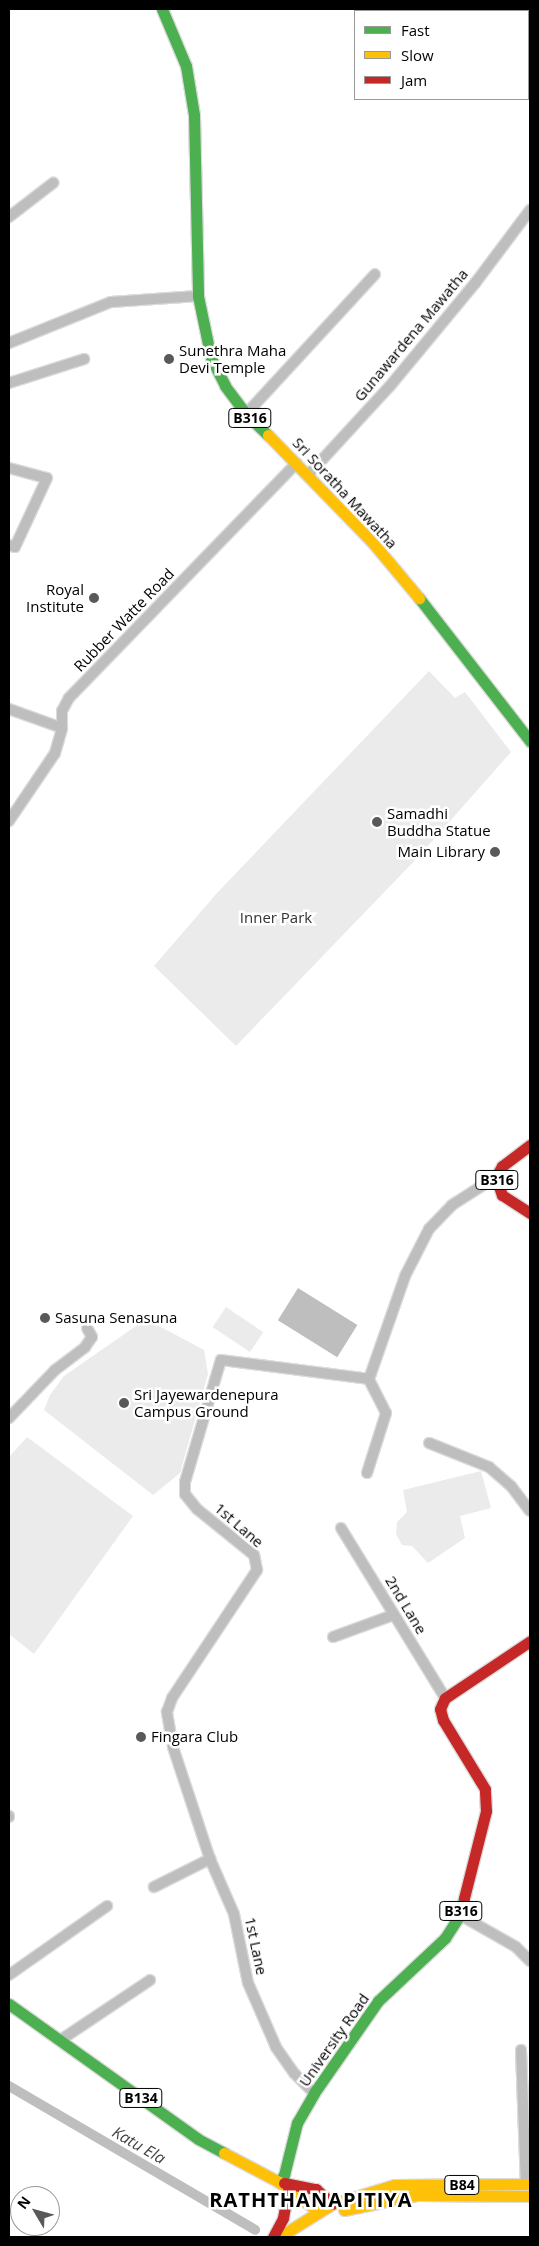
<!DOCTYPE html>
<html>
<head>
<meta charset="utf-8">
<style>
	body { margin:0 }
	#map { position:relative; width:539px; height:2246px; overflow:hidden; background:#fff; font-family:"Open Sans",sans-serif }
	div>[style] { position:absolute }
	.green>* { inset:0; background:#ebebeb; transform-origin:0 0 }
	.water>* { inset:0; background:#bebebe; transform-origin:0 0 }
	.canal>* { height:10px; margin:-5px; padding:0 5px; transform-origin:5px; border-radius:5px; background:#bebebe }
	.roads { filter:drop-shadow(1px 0 #dbdbdb) drop-shadow(-1px 0 #dbdbdb) drop-shadow(0 1px #dbdbdb) drop-shadow(0 -1px #dbdbdb) }
	.street>* { height:10px; margin:-5px; padding:0 5px; transform-origin:5px; border-radius:5px; background:#bebebe }
	.fast>* { height:11px; margin:-5.5px; padding:0 5.5px; transform-origin:5.5px; border-radius:5.5px; background:#4caf50 }
	.slow>* { height:11px; margin:-5.5px; padding:0 5.5px; transform-origin:5.5px; border-radius:5.5px; background:#ffc107 }
	.jam>* { height:11px; margin:-5.5px; padding:0 5.5px; transform-origin:5.5px; border-radius:5.5px; background:#c62828 }
	.dots>* { width:14px; height:14px; translate:-50% -50%; box-sizing:border-box; border:2px solid #fff; border-radius:50% }
	span { translate:-50% -50%; white-space:nowrap; text-align:center; line-height:1.15; -webkit-text-stroke:5px #fff; paint-order:stroke }
	.shield-label span { padding:1px 4px; background:#fff; border:1px solid; border-radius:4px; -webkit-text-stroke-width:0 }
	.shield-label { font-size:14px; color:#000; font-weight:700 }
	.street-label { font-size:15px; color:#000 }
	.poi-label { font-size:15px; color:#000 }
	.left { translate:0 -50%; text-align:left }
	.right { translate:-100% -50%; text-align:right }
	.park-label { font-size:15px; color:#323232 }
	.water-label { font-size:16px; color:#434343; font-style:italic }
	.district-label { font-size:20px; color:#000; font-weight:700; letter-spacing:1px }
	.frame { position:absolute; inset:0; border:10px solid #000; pointer-events:none }
	.legend { position:absolute; left:354px; top:10px; width:175px; height:90px; box-sizing:border-box; background:#fff; border:1px solid #999; margin:0; padding:6px 9px; list-style:none; font-size:15px; color:#000 }
	.legend li { display:flex; align-items:center; gap:10px; height:25px }
	.legend b { width:25px; border:1px solid #999 }
	.north { position:absolute; left:10px; top:2186px; width:50px; height:50px; box-sizing:border-box; background:#fff; border:1px solid #999; border-radius:50%; rotate:307deg; font-size:14px; font-weight:700; line-height:20px; text-align:center; color:#000 }
	.north::after { content:''; display:block; margin:auto; width:18px; height:22px; background:#595959; clip-path:polygon(50% 0,100% 100%,50% 72%,0 100%) }
</style>
</head>
<body>
<div id="map">
	<div class="green">
		<i style="clip-path:polygon(429px 671px,455px 698px,465px 692px,511px 752px,420px 855px,236px 1046px,154px 966px,217px 893px)"></i>
		<i style="left:226px;top:1307px;width:45px;height:24px;rotate:34deg"></i>
		<i style="clip-path:polygon(146px 1319px,204px 1350px,208px 1374px,180px 1473px,153px 1495px,44px 1410px,50px 1395px,64px 1376px)"></i>
		<i style="clip-path:polygon(27px 1437px,133px 1516px,34px 1654px,9px 1634px,9px 1457px)"></i>
		<i style="clip-path:polygon(481px 1471px,491px 1508px,460px 1516px,465px 1538px,428px 1563px,412px 1546px,402px 1545px,396px 1534px,397px 1522px,407px 1512px,403px 1490px)"></i>
	</div>
	<div class="water">
		<i style="left:298px;top:1288px;width:70px;height:38px;rotate:32deg"></i>
	</div>
	<div class="canal">
		<i style="left:9px;top:2086px;width:285px;rotate:30.3deg"></i>
	</div>
	<div class="roads">
		<div class="street">
			<i style="left:498px;top:9px;width:3px;rotate:45deg"></i>
			<i style="left:528px;top:52px;width:4px;rotate:56deg"></i>
			<i style="left:9px;top:217px;width:56px;rotate:-37.7deg"></i>
			<i style="left:9px;top:343px;width:110px;rotate:-21.9deg"></i>
			<i style="left:111px;top:302px;width:87px;rotate:-3.9deg"></i>
			<i style="left:9px;top:383px;width:79px;rotate:-17.7deg"></i>
			<i style="left:246px;top:414px;width:190px;rotate:-47.3deg"></i>
			<i style="left:9px;top:468px;width:39px;rotate:15deg"></i>
			<i style="left:47px;top:478px;width:76px;rotate:114.9deg"></i>
			<i style="left:15px;top:547px;width:6px;rotate:-162deg"></i>
			<i style="left:309px;top:474px;width:120px;rotate:-47.4deg"></i>
			<i style="left:390px;top:386px;width:135px;rotate:-50.4deg"></i>
			<i style="left:476px;top:282px;width:90px;rotate:-53.1deg"></i>
			<i style="left:9px;top:709px;width:56px;rotate:19.7deg"></i>
			<i style="left:9px;top:821px;width:82px;rotate:-55.9deg"></i>
			<i style="left:55px;top:753px;width:26px;rotate:-74deg"></i>
			<i style="left:62px;top:728px;width:17px;rotate:-90deg"></i>
			<i style="left:62px;top:711px;width:15px;rotate:-62deg"></i>
			<i style="left:69px;top:698px;width:327px;rotate:-45.9deg"></i>
			<i style="left:9px;top:1418px;width:66px;rotate:-46.2deg"></i>
			<i style="left:55px;top:1370px;width:38px;rotate:-37deg"></i>
			<i style="left:85px;top:1347px;width:12px;rotate:-55deg"></i>
			<i style="left:92px;top:1337px;width:10px;rotate:-119deg"></i>
			<i style="left:429px;top:1443px;width:65px;rotate:21.8deg"></i>
			<i style="left:489px;top:1467px;width:29px;rotate:41deg"></i>
			<i style="left:511px;top:1486px;width:31px;rotate:53deg"></i>
			<i style="left:367px;top:1473px;width:63px;rotate:-72.4deg"></i>
			<i style="left:386px;top:1413px;width:38px;rotate:-117deg"></i>
			<i style="left:341px;top:1528px;width:199px;rotate:58.5deg"></i>
			<i style="left:333px;top:1637px;width:64px;rotate:-20.1deg"></i>
			<i style="left:9px;top:1816px;width:1px;rotate:90deg"></i>
			<i style="left:154px;top:1887px;width:63px;rotate:-26.6deg"></i>
			<i style="left:460px;top:1915px;width:64px;rotate:29.7deg"></i>
			<i style="left:516px;top:1947px;width:20px;rotate:45deg"></i>
			<i style="left:9px;top:1975px;width:120px;rotate:-35.1deg"></i>
			<i style="left:62px;top:2039px;width:106px;rotate:-33.8deg"></i>
			<i style="left:521px;top:2050px;width:135px;rotate:87.9deg"></i>
			<i style="left:314px;top:2093px;width:28px;rotate:-135deg"></i>
			<i style="left:294px;top:2073px;width:32px;rotate:-125deg"></i>
			<i style="left:276px;top:2047px;width:70px;rotate:-113.6deg"></i>
			<i style="left:248px;top:1983px;width:70px;rotate:-101.5deg"></i>
			<i style="left:234px;top:1914px;width:60px;rotate:-113.6deg"></i>
			<i style="left:210px;top:1859px;width:118px;rotate:-108.3deg"></i>
			<i style="left:173px;top:1747px;width:36px;rotate:-100deg"></i>
			<i style="left:167px;top:1712px;width:15px;rotate:-70deg"></i>
			<i style="left:172px;top:1698px;width:154px;rotate:-56.4deg"></i>
			<i style="left:257px;top:1570px;width:15px;rotate:-101deg"></i>
			<i style="left:254px;top:1555px;width:73px;rotate:-141.1deg"></i>
			<i style="left:197px;top:1509px;width:19px;rotate:-129deg"></i>
			<i style="left:185px;top:1494px;width:12px;rotate:-90deg"></i>
			<i style="left:185px;top:1482px;width:127px;rotate:-73.6deg"></i>
			<i style="left:221px;top:1360px;width:149px;rotate:7.3deg"></i>
			<i style="left:369px;top:1379px;width:109px;rotate:-70.7deg"></i>
			<i style="left:405px;top:1276px;width:53px;rotate:-62.9deg"></i>
			<i style="left:429px;top:1229px;width:33px;rotate:-46deg"></i>
			<i style="left:452px;top:1205px;width:52px;rotate:-32.5deg"></i>
		</div>
		<div class="fast">
			<i style="left:162px;top:9px;width:62px;rotate:67.2deg"></i>
			<i style="left:186px;top:66px;width:50px;rotate:80.7deg"></i>
			<i style="left:194px;top:115px;width:181px;rotate:88.7deg"></i>
			<i style="left:198px;top:296px;width:63px;rotate:78.2deg"></i>
			<i style="left:211px;top:358px;width:31px;rotate:63deg"></i>
			<i style="left:225px;top:386px;width:35px;rotate:53deg"></i>
			<i style="left:246px;top:414px;width:30px;rotate:44deg"></i>
			<i style="left:419px;top:598px;width:181px;rotate:52.2deg"></i>
			<i style="left:9px;top:2004px;width:232px;rotate:35.5deg"></i>
			<i style="left:198px;top:2139px;width:30px;rotate:28deg"></i>
			<i style="left:279px;top:2182px;width:9px;rotate:-54deg"></i>
			<i style="left:284px;top:2175px;width:54px;rotate:-76deg"></i>
			<i style="left:297px;top:2123px;width:34px;rotate:-60deg"></i>
			<i style="left:314px;top:2093px;width:112px;rotate:-55.2deg"></i>
			<i style="left:378px;top:2001px;width:92px;rotate:-43.2deg"></i>
			<i style="left:445px;top:1938px;width:27px;rotate:-57deg"></i>
			<i style="left:460px;top:1915px;width:17px;rotate:-77deg"></i>
		</div>
		<div class="slow">
			<i style="left:268px;top:435px;width:151px;rotate:45.8deg"></i>
			<i style="left:373px;top:543px;width:72px;rotate:50.1deg"></i>
			<i style="left:224px;top:2153px;width:62px;rotate:27.8deg"></i>
			<i style="left:279px;top:2182px;width:49px;rotate:36.6deg"></i>
			<i style="left:344px;top:2210px;width:75px;rotate:-11.6deg"></i>
			<i style="left:417px;top:2195px;width:113px;rotate:0.5deg"></i>
			<i style="left:279px;top:2237px;width:62px;rotate:-31.9deg"></i>
			<i style="left:332px;top:2204px;width:65px;rotate:-17deg"></i>
			<i style="left:394px;top:2185px;width:136px;rotate:-0.4deg"></i>
		</div>
		<div class="jam">
			<i style="left:530px;top:1145px;width:35px;rotate:143deg"></i>
			<i style="left:502px;top:1166px;width:13px;rotate:119deg"></i>
			<i style="left:496px;top:1177px;width:19px;rotate:72deg"></i>
			<i style="left:502px;top:1195px;width:33px;rotate:33deg"></i>
			<i style="left:464px;top:1898px;width:90px;rotate:-75.8deg"></i>
			<i style="left:486px;top:1811px;width:22px;rotate:-93deg"></i>
			<i style="left:485px;top:1789px;width:81px;rotate:-121.3deg"></i>
			<i style="left:443px;top:1720px;width:11px;rotate:-105deg"></i>
			<i style="left:440px;top:1709px;width:12px;rotate:-66deg"></i>
			<i style="left:445px;top:1698px;width:102px;rotate:-33.8deg"></i>
			<i style="left:284px;top:2183px;width:33px;rotate:11deg"></i>
			<i style="left:316px;top:2189px;width:22px;rotate:43deg"></i>
			<i style="left:273px;top:2237px;width:21px;rotate:-62deg"></i>
			<i style="left:283px;top:2218px;width:27px;rotate:-80deg"></i>
		</div>
	</div>
	<div class="dots">
		<i style="left:169px;top:359px;background:#595959"></i>
		<i style="left:94px;top:598px;background:#595959"></i>
		<i style="left:377px;top:822px;background:#595959"></i>
		<i style="left:495px;top:852px;background:#595959"></i>
		<i style="left:45px;top:1318px;background:#595959"></i>
		<i style="left:124px;top:1403px;background:#595959"></i>
		<i style="left:141px;top:1737px;background:#595959"></i>
	</div>
	<div class="shield-label">
		<span style="left:250px;top:418px">B316</span>
		<span style="left:497px;top:1180px">B316</span>
		<span style="left:461px;top:1911px">B316</span>
		<span style="left:141px;top:2098px">B134</span>
		<span style="left:462px;top:2185px">B84</span>
	</div>
	<div class="street-label">
		<span style="left:411px;top:335px;rotate:-50deg">Gunawardena Mawatha</span>
		<span style="left:345px;top:493px;rotate:47deg">Sri Soratha Mawatha</span>
		<span style="left:124px;top:620px;rotate:-46deg">Rubber Watte Road</span>
		<span style="left:239px;top:1525px;rotate:41deg">1st Lane</span>
		<span style="left:406px;top:1605px;rotate:59deg">2nd Lane</span>
		<span style="left:256px;top:1946px;rotate:78deg">1st Lane</span>
		<span style="left:334px;top:2040px;rotate:-55deg">University Road</span>
	</div>
	<div class="poi-label">
		<span class="left" style="left:179px;top:359px">Sunethra Maha<br>Devi Temple</span>
		<span class="right" style="left:84px;top:598px">Royal<br>Institute</span>
		<span class="left" style="left:387px;top:822px">Samadhi<br>Buddha Statue</span>
		<span class="right" style="left:485px;top:852px">Main Library</span>
		<span class="left" style="left:55px;top:1318px">Sasuna Senasuna</span>
		<span class="left" style="left:134px;top:1403px">Sri Jayewardenepura<br>Campus Ground</span>
		<span class="left" style="left:151px;top:1737px">Fingara Club</span>
	</div>
	<div class="park-label">
		<span style="left:276px;top:918px">Inner Park</span>
	</div>
	<div class="water-label">
		<span style="left:139px;top:2145px;rotate:30deg">Katu Ela</span>
	</div>
	<div class="district-label">
		<span style="left:311px;top:2199px">RATHTHANAPITIYA</span>
	</div>
	<div class="frame"></div>
	<ul class="legend">
	<li><b style="height:6px;background:#4caf50"></b>Fast</li>
	<li><b style="height:6px;background:#ffc107"></b>Slow</li>
	<li><b style="height:6px;background:#c62828"></b>Jam</li>
	</ul>
	<div class="north">N</div>
</div>
</body>
</html>
